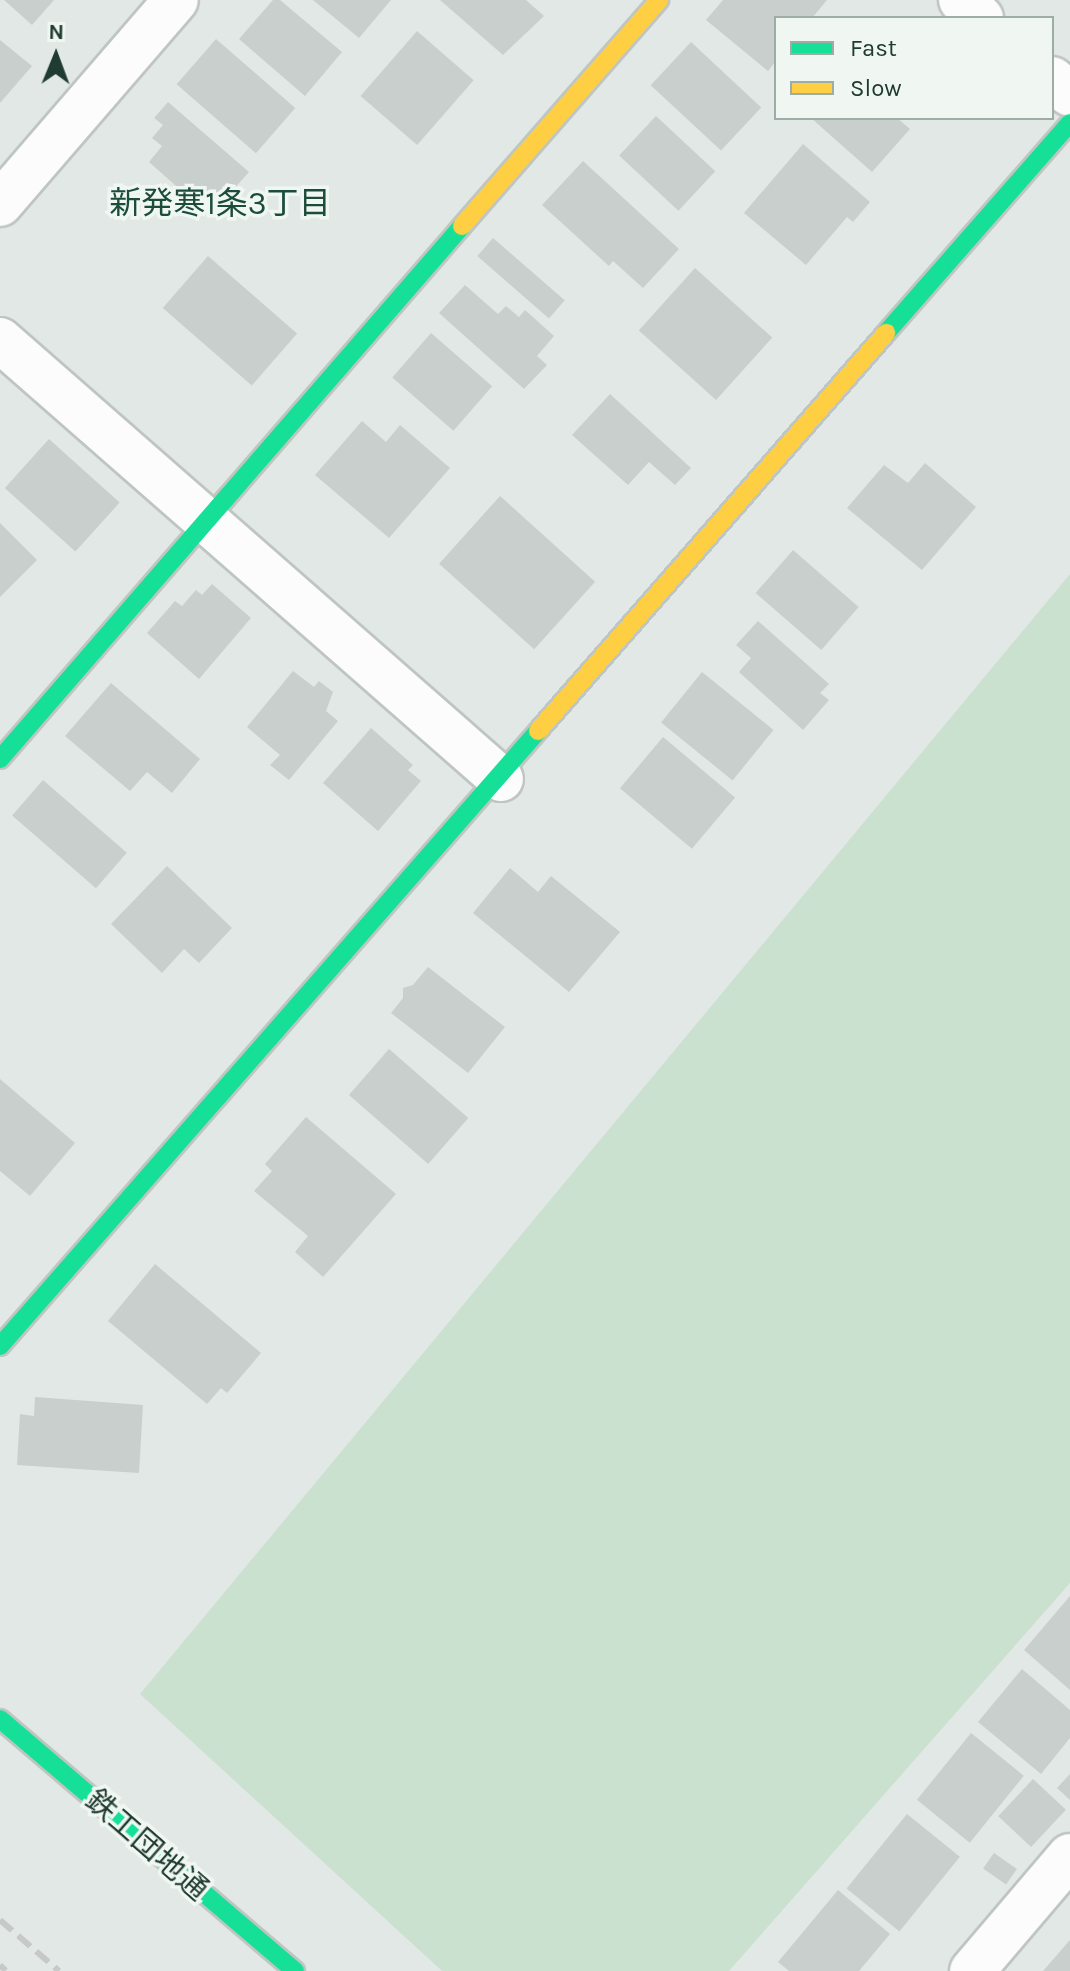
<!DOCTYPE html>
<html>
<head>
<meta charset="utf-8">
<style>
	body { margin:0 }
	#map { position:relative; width:1070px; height:1971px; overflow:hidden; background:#e2e8e5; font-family:Karla,"Noto Sans JP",sans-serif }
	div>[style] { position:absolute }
	.green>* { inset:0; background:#cbe1d0 }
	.building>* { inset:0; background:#c9cfcc; transform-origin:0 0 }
	.roads { filter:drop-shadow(2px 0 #bfc5c2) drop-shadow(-2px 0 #bfc5c2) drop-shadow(0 2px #bfc5c2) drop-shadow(0 -2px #bfc5c2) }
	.street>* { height:44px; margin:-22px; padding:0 22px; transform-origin:22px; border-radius:22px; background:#fbfcfb }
	.fast>* { height:18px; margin:-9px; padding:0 9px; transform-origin:9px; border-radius:9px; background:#16e098 }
	.slow>* { height:18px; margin:-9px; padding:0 9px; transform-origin:9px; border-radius:9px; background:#ffcf43 }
	.rail>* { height:6px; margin-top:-3px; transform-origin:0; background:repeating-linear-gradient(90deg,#c6c9c8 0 16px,transparent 0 24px) }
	span { translate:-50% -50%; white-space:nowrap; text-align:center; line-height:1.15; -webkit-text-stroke:7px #f0f7f3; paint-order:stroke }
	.street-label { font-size:30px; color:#203b31 }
	.neighbourhood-label { font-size:32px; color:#1c4c3c }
	.legend { position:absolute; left:774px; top:16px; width:280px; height:104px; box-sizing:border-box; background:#f0f7f3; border:2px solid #9daca5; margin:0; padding:10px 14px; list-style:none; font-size:24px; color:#203b31 }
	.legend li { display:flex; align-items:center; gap:16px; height:40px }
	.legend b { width:40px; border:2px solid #9daca5 }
	.north { position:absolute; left:16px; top:16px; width:80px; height:80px; -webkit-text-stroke:6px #f0f7f3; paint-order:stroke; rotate:1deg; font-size:22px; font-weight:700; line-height:32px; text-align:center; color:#203b31 }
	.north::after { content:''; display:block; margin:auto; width:28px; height:36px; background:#203b31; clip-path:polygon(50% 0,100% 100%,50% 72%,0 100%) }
</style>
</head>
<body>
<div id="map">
	<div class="green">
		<i style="clip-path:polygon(1070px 574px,1070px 1583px,729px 1971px,442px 1971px,140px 1694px)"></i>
	</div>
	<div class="building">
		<i style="clip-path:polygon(4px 0,54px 0,32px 25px)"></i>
		<i style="clip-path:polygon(273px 0,280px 0,342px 52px,305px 96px,239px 39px)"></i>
		<i style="clip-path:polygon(313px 0,391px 0,359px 38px)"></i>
		<i style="clip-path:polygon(440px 0,526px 0,544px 16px,503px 55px)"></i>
		<i style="clip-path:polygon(723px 0,827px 0,812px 18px,776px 18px,776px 61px,768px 71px,706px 20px)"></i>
		<i style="left:417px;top:31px;width:75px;height:86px;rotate:41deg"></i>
		<i style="left:216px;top:39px;width:105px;height:60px;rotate:41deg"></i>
		<i style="clip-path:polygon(0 40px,32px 66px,0 103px)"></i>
		<i style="left:691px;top:42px;width:96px;height:59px;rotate:43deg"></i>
		<i style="clip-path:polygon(168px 102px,249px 172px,210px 216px,149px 162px,162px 146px,152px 138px,163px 125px,154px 118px)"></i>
		<i style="left:656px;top:116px;width:81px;height:54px;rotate:43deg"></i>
		<i style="clip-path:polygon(811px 118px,897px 118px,910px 129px,872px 172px)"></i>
		<i style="clip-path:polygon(803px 144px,870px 202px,853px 222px,847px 217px,806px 265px,744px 213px)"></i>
		<i style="clip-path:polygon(583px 161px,679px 249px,643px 288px,613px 261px,609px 266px,542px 205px)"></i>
		<i style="left:493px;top:238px;width:95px;height:24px;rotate:41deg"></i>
		<i style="left:208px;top:256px;width:118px;height:69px;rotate:41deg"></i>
		<i style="left:695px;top:268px;width:104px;height:84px;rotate:42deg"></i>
		<i style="clip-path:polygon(465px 285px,498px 314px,506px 306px,519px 317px,525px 310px,554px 336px,537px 356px,547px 365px,524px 389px,439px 313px)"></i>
		<i style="left:431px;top:333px;width:81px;height:59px;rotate:41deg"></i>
		<i style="clip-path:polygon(610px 394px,691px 468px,675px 485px,649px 462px,628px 485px,572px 435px)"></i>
		<i style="clip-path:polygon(362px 421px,386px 442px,400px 425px,450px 468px,389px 538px,315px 475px)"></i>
		<i style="left:49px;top:439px;width:95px;height:66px;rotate:42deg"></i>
		<i style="clip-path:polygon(925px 463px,976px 507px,922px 570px,847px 508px,884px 465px,908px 483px)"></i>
		<i style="left:500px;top:496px;width:128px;height:91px;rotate:42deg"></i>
		<i style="clip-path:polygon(0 523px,37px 560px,0 597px)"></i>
		<i style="left:793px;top:550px;width:87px;height:57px;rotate:41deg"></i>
		<i style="clip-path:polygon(212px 584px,251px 618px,199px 679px,147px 633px,175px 601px,182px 606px,196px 590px,202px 595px)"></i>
		<i style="clip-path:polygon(758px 621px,829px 684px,820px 693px,829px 700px,803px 730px,739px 672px,751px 658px,736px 645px)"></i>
		<i style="clip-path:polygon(293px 671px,314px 687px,319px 681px,333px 692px,326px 711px,338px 721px,289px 780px,270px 765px,280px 755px,247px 727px)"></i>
		<i style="left:702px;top:672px;width:92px;height:65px;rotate:39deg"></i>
		<i style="clip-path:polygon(111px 683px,200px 759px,172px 793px,147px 772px,130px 791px,65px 736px)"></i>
		<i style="clip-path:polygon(371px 728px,413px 765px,408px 770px,421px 781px,378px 831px,323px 783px)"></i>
		<i style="left:663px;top:737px;width:94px;height:67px;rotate:40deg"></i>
		<i style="left:43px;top:780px;width:111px;height:47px;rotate:41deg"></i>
		<i style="clip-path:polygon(167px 866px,232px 928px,199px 963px,184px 949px,162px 973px,111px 924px)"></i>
		<i style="clip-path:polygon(510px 868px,538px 892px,551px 876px,620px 932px,569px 992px,473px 913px)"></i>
		<i style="clip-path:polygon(428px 967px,505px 1027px,468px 1073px,391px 1013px,403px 998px,403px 988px,413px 985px)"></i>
		<i style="left:389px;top:1049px;width:105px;height:61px;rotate:41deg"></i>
		<i style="clip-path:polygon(0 1079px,75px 1143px,30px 1196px,0 1171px)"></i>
		<i style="clip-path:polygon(306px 1117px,396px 1194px,323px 1277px,295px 1252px,308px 1236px,254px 1191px,272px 1171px,265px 1164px)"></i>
		<i style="clip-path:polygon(155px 1264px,261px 1353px,227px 1393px,221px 1388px,207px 1404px,108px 1321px)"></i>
		<i style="clip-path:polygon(35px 1397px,143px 1405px,139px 1473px,17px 1465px,20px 1414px,34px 1416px)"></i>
		<i style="clip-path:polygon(1070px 1596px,1070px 1690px,1024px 1650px)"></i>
		<i style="clip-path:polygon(1022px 1669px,1070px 1710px,1070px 1738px,1041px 1774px,978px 1722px)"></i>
		<i style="left:971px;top:1733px;width:68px;height:86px;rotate:39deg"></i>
		<i style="clip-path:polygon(1070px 1774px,1070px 1800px,1057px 1788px)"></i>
		<i style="left:1033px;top:1779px;width:45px;height:51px;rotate:43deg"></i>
		<i style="left:907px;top:1814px;width:68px;height:96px;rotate:39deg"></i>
		<i style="left:994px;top:1853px;width:28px;height:19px;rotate:35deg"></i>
		<i style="clip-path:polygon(838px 1890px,890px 1934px,859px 1971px,789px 1971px,778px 1962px)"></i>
		<i style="clip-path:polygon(1070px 1940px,1070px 1971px,1043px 1971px)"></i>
	</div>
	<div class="roads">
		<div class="street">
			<i style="left:961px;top:0;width:27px;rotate:42deg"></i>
			<i style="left:1052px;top:79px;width:23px;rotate:40deg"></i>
			<i style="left:0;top:204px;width:269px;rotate:-49.2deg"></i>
			<i style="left:0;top:340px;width:666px;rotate:41.23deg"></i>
			<i style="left:972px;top:1971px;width:151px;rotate:-49.6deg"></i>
		</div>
		<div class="fast">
			<i style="left:886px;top:333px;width:279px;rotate:-48.8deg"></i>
			<i style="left:0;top:759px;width:705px;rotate:-49.08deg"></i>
			<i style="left:0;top:1346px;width:817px;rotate:-48.82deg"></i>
			<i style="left:0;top:1719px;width:388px;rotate:40.5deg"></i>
		</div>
		<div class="slow">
			<i style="left:462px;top:226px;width:300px;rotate:-48.9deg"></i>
			<i style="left:538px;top:731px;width:529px;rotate:-48.83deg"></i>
		</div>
	</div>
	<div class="rail">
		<i style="left:0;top:1920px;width:78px;rotate:40.8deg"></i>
		<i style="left:0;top:1965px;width:8px;rotate:45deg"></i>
	</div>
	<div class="street-label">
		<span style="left:147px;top:1845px;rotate:41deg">鉄工団地通</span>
	</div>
	<div class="neighbourhood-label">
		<span style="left:220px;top:204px">新発寒1条3丁目</span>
	</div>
	<ul class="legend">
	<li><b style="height:10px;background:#16e098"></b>Fast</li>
	<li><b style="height:10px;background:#ffcf43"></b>Slow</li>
	</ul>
	<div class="north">N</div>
</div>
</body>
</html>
